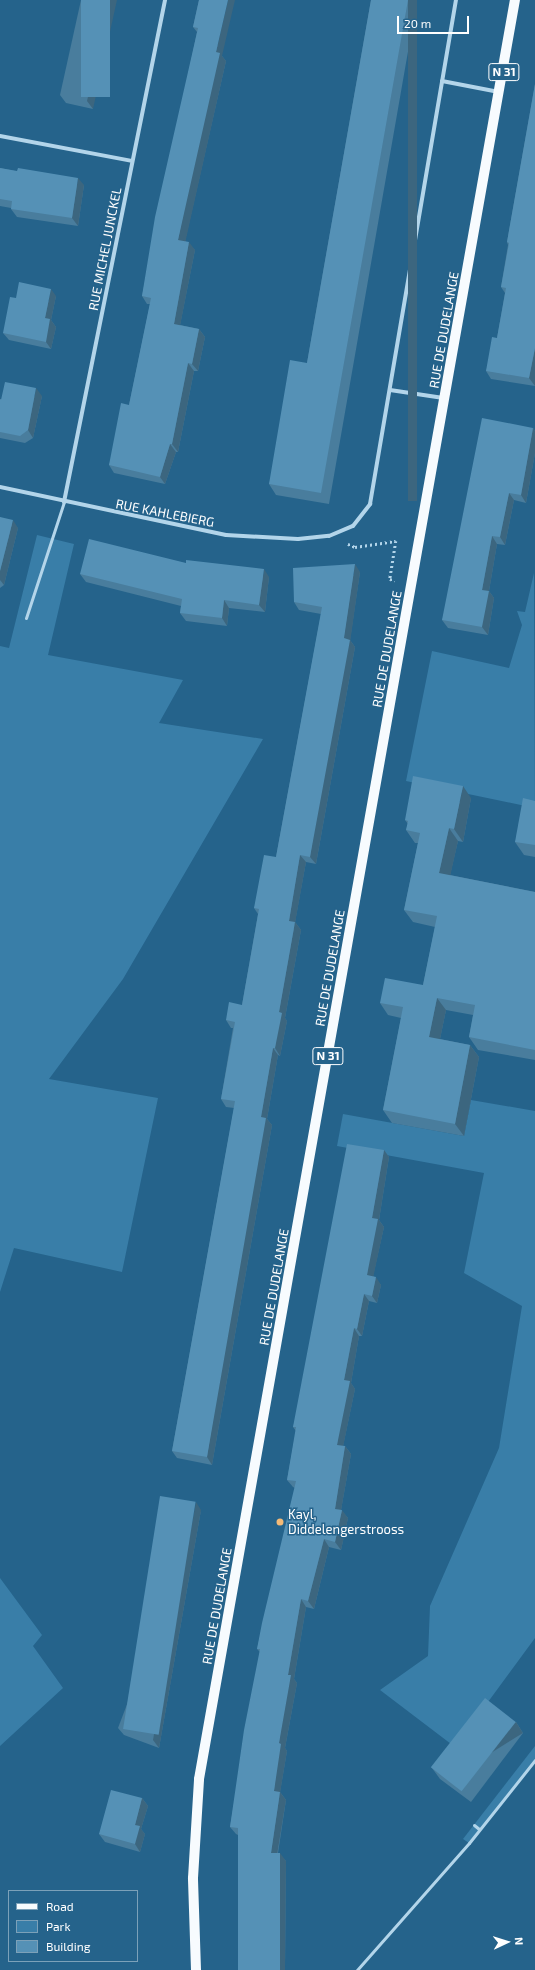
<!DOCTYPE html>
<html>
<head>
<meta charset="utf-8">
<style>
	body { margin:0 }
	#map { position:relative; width:535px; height:1970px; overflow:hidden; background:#25638b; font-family:"Exo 2",sans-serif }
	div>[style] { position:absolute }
	.green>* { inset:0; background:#397ea8 }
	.path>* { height:2.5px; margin-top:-1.25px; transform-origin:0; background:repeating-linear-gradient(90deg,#b3d5ea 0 2px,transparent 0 5px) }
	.service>* { height:3px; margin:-1.5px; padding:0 1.5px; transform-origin:1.5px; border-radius:1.5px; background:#b3d5ea }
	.minor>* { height:4px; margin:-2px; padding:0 2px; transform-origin:2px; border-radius:2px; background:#b3d5ea }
	.primary>* { height:10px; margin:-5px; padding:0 5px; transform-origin:5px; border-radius:5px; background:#f7fbfe }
	.wall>* { inset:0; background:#497d9d }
	.shaded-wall>* { inset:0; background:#3c667f; transform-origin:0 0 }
	.building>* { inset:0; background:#5591b6; transform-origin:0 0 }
	.dots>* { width:11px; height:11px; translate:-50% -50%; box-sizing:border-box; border:2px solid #25638b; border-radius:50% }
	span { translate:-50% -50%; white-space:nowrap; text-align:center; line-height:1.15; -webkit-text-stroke:3px #25638b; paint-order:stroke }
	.shield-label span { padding:1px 3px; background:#25638b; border:1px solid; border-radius:3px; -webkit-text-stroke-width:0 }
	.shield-label { font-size:12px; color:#fff; font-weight:700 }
	.street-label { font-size:13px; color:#fff }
	.poi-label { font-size:13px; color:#fff }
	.left { translate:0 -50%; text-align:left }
	.legend { position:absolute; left:8px; top:1890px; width:130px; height:72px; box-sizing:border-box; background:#25638b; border:1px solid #7ca1b9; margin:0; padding:5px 7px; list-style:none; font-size:12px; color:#fff }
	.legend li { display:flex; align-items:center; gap:8px; height:20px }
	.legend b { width:20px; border:1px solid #7ca1b9 }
	.north { position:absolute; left:487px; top:1922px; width:40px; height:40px; -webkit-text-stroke:3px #25638b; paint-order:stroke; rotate:86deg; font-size:11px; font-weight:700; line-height:16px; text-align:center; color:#fff }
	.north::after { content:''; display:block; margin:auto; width:14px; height:18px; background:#fff; clip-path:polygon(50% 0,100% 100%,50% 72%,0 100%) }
	.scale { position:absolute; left:397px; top:16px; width:72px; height:18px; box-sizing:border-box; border:2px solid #fff; border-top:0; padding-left:5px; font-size:12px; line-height:14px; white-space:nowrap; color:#fff; -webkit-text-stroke:3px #25638b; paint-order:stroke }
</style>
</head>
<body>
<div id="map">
	<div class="green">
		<i style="clip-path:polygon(37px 535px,74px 544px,48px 655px,183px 680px,159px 723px,263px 739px,123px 979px,49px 1079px,158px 1098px,122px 1272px,14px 1248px,0 1292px,0 646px,9px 648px)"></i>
		<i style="clip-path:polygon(534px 573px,535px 808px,406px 781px,432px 651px,509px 668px,522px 625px,517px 611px,525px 612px)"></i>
		<i style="clip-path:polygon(471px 1100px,535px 1111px,535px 1638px,455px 1747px,380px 1690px,428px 1656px,430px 1606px,499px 1448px,522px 1306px,464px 1273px,484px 1173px,337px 1146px,343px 1114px,464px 1136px)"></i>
		<i style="clip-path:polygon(0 1578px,42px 1635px,33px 1646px,63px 1688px,0 1746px)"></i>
		<i style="clip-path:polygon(535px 1746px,535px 1760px,469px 1843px,463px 1839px)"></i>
	</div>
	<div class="path">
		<i style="left:348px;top:544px;width:8px;rotate:23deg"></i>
		<i style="left:355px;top:547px;width:41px;rotate:-8.3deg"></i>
		<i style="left:396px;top:541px;width:38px;rotate:99deg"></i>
		<i style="left:390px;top:579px;width:5px;rotate:22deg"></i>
	</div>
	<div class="service">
		<i style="left:26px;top:618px;width:122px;rotate:-71.9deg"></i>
		<i style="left:474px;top:1825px;width:6px;rotate:39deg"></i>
		<i style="left:357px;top:1970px;width:169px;rotate:-48.6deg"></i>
		<i style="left:469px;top:1843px;width:106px;rotate:-51.5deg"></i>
	</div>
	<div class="minor">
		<i style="left:442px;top:81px;width:58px;rotate:10.9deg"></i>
		<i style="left:0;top:136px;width:134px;rotate:10.7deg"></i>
		<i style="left:390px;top:390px;width:54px;rotate:8.6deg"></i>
		<i style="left:0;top:487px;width:231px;rotate:12deg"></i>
		<i style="left:226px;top:535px;width:72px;rotate:3.2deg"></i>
		<i style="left:298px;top:539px;width:31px;rotate:-6deg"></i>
		<i style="left:329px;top:536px;width:26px;rotate:-23deg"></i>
		<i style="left:353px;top:526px;width:28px;rotate:-52deg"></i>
		<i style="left:370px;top:504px;width:511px;rotate:-80.32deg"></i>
		<i style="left:64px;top:502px;width:512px;rotate:-78.62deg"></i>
	</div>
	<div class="primary">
		<i style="left:196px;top:1970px;width:92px;rotate:-91.9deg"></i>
		<i style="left:193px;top:1878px;width:99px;rotate:-86.5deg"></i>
		<i style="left:199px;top:1779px;width:1807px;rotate:-79.93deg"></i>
	</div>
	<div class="wall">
		<i style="clip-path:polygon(81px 0,93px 109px,66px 103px,60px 95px)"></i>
		<i style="clip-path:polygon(199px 0,222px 56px,226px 61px,185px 241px,195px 250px,180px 325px,199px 329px,205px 337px,198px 371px,194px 371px,178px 452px,176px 452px,165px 484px,114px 473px,109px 465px,129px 405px,150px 304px,147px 304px,142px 296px,197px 32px,193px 27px)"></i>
		<i style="clip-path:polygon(371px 0,417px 0,329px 504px,276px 495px,269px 484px,307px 363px)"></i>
		<i style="clip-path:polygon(535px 84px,535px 386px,491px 379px,486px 371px,497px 338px,505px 293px,501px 287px,508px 245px,507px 242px)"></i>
		<i style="clip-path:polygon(0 168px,84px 185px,78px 226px,17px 217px,11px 209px,11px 208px,0 206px)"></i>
		<i style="clip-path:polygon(56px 296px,51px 320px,56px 327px,51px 349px,9px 340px,3px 333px)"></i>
		<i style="clip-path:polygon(42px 396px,33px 438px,25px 443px,0 438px,0 399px)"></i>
		<i style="clip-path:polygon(533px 428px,535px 431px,535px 453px,526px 503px,514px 500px,505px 545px,497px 544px,489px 591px,494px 598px,488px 635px,448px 628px,442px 620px)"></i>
		<i style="clip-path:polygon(0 517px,18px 528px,4px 585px,0 588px)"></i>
		<i style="clip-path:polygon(186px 563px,269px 577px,265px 612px,229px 608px,227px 626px,186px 621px,180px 613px,181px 606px,86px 582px,80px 574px)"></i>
		<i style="clip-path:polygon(360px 572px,350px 640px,355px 647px,316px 864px,306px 862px,295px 922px,301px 930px,285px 1018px,287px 1021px,280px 1056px,278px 1055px,267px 1119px,272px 1125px,212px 1465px,177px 1458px,172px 1451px,234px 1108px,226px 1107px,221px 1099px,233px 1028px,231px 1028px,226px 1020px,242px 1005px,258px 914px,254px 908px,276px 857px,321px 614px,299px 610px,294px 602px)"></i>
		<i style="clip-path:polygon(471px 798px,463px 842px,458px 841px,450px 875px,535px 892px,535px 1060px,478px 1050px,469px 1037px,473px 1015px,446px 1010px,440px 1039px,470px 1045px,479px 1057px,464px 1136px,392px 1123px,383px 1110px,401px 1018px,388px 1015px,380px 1003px,423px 985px,435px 927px,413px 922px,404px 910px,418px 843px,415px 843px,406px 830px,408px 824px,405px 820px)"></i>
		<i style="clip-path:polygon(535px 801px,535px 857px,524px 855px,515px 842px)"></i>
		<i style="clip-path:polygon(384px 1150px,389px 1157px,379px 1220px,384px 1227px,373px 1276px,381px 1285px,377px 1303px,369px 1301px,362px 1336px,359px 1336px,351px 1383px,355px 1389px,343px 1446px,345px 1446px,351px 1454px,341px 1510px,348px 1518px,341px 1550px,329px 1547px,314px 1609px,306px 1607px,294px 1679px,297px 1683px,285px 1748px,287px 1751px,280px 1792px,286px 1800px,278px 1853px,286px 1861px,285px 1970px,238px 1970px,238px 1835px,236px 1834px,230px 1827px,260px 1652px,257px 1649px,295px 1488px,293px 1487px,287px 1480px,296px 1431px,293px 1427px)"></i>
		<i style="clip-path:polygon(201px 1510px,159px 1748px,124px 1735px,118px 1728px)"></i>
		<i style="clip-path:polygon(516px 1722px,523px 1733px,471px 1802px,440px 1779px,432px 1768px)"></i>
		<i style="clip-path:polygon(142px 1798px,148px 1806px,141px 1829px,145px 1834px,140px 1852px,105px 1842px,99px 1834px)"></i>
	</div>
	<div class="shaded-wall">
		<i style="clip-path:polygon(110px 0,117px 0,93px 109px,87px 101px)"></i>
		<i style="clip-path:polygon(228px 0,235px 0,222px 56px,226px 61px,184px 248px,178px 240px,216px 52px)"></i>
		<i style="left:408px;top:0;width:9px;height:501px"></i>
		<i style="clip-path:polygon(78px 178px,84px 185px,78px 226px,72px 218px)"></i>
		<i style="clip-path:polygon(189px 242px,195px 250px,179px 331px,174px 324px)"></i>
		<i style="clip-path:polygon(51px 289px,56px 296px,51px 320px,56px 327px,51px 349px,46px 342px,45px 318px)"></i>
		<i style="clip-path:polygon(199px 329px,205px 337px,198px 371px,192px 364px)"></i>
		<i style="clip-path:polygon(535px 348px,535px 386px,529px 378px)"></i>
		<i style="clip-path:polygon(188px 363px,194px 371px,178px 452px,172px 444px)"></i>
		<i style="clip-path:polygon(36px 388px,42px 396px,33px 438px,28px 430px)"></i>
		<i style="clip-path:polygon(533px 428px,535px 431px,535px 453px,526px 503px,521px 495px)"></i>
		<i style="clip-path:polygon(170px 444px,176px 452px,165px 484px,160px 477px)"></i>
		<i style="clip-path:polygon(509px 493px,514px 500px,505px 545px,500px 537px)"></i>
		<i style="clip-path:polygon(13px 520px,18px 528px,4px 585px,0 580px,0 571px)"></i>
		<i style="clip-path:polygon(492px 536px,497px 544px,489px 591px,494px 598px,488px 635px,482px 627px,482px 590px)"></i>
		<i style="clip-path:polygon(355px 564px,360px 572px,350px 643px,350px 640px,355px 647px,316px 864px,310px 857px)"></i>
		<i style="clip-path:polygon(264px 569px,269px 577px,265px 612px,259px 605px)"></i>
		<i style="clip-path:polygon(224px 600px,229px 608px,227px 626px,222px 618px)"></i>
		<i style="clip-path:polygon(463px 786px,471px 798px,463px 842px,454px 829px)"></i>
		<i style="clip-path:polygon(449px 828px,458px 841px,448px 886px,439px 873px)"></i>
		<i style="clip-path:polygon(300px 855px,306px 862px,294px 929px,289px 921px)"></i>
		<i style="clip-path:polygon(295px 922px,301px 930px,285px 1018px,287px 1021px,280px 1056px,275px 1048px,279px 1012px)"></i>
		<i style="clip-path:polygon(437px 998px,446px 1010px,438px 1049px,429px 1037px)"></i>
		<i style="clip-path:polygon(470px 1045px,479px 1057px,464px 1136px,455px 1124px)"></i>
		<i style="clip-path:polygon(273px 1048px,278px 1055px,267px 1119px,272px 1125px,212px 1465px,207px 1457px,261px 1117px)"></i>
		<i style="clip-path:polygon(384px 1150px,389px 1157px,379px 1220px,384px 1227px,372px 1283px,367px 1275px,372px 1218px)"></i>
		<i style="clip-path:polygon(376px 1277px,381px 1285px,377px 1303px,372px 1296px)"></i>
		<i style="clip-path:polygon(364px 1294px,369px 1301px,362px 1336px,357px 1329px)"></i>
		<i style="clip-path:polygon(354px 1328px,359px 1336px,351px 1383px,355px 1389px,342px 1452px,337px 1445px,344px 1380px)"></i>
		<i style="clip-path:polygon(345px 1446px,351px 1454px,340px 1516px,335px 1509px)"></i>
		<i style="clip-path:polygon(196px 1502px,201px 1510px,159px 1748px,153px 1740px)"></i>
		<i style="clip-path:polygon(342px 1510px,348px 1518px,341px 1550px,335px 1542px)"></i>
		<i style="clip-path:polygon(324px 1539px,329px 1547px,314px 1609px,308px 1601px)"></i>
		<i style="clip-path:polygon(301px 1599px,306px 1607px,294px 1679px,297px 1683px,285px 1748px,287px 1751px,279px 1799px,274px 1791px,279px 1743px,288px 1675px)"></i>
		<i style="left:516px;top:1722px;width:13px;height:88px;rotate:58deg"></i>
		<i style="clip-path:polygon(280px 1792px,286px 1800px,276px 1861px,271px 1853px)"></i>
		<i style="clip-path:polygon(142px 1798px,148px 1806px,141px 1829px,145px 1834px,140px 1852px,135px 1844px,135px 1825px)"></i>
		<i style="clip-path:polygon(280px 1853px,286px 1861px,285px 1970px,280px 1970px)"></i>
	</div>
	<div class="building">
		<i style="left:81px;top:0;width:29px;height:97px"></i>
		<i style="clip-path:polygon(199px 0,228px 0,216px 52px,220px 53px,178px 240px,189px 242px,174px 324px,199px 329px,192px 364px,188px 363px,172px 444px,170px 444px,160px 477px,109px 465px,121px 403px,129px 405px,151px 298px,142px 296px,155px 217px,198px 28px,193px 27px)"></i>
		<i style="clip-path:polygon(371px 0,408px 0,321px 493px,269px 484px,290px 360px,307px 363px)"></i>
		<i style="clip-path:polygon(535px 84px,535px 348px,529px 378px,486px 371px,492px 337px,497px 338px,506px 288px,501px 287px,509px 243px,507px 242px)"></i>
		<i style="clip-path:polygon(0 168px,17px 171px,18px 168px,78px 178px,72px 218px,11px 209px,12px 201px,0 199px)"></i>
		<i style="clip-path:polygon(19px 282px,51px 289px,45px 318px,50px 319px,46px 342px,3px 333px,10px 297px,16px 298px)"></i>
		<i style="clip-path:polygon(5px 382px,36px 388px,28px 430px,20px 436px,0 432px,0 399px,1px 400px)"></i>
		<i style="clip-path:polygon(482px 418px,533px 428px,521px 495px,509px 493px,500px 537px,492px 536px,482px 590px,489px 591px,482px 627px,442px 620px)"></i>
		<i style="clip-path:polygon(0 517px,13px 520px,0 571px)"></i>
		<i style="clip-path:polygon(89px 539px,186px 563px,186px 560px,264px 569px,259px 605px,224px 600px,222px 618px,180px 613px,182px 599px,80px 574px)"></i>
		<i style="clip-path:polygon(355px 564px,344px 638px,350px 640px,310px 857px,300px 855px,289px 921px,295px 922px,279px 1012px,282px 1013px,275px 1048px,273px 1048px,261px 1117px,266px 1118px,207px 1457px,172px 1451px,235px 1101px,221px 1099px,235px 1022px,226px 1020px,229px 1002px,242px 1005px,259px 909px,254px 908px,264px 855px,276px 857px,322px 607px,294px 602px,293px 568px)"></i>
		<i style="clip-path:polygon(413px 776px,463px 786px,454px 829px,449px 828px,439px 873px,535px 892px,535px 1050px,469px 1037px,475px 1005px,437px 998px,429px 1037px,470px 1045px,455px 1124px,383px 1110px,403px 1007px,380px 1003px,385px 978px,423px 985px,437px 916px,404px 910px,420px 833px,406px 830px,408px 821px,405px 820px)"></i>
		<i style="clip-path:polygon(523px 798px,535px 801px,535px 845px,515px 842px)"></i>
		<i style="clip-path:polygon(347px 1144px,384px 1150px,372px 1218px,378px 1219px,367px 1275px,376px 1277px,372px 1296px,364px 1294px,357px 1329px,354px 1328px,344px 1380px,350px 1381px,337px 1445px,345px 1446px,335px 1509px,342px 1510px,335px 1542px,324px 1539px,308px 1601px,301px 1599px,288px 1675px,291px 1675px,279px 1743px,281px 1744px,274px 1791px,280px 1792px,271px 1853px,280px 1853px,280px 1970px,238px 1970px,238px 1828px,230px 1827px,244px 1730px,260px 1649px,257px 1649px,262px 1623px,296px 1481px,287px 1480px,296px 1427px,293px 1427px)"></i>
		<i style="left:160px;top:1496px;width:36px;height:236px;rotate:9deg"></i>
		<i style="left:485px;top:1698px;width:39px;height:88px;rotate:38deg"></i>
		<i style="clip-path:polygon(111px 1790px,142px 1798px,135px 1825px,140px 1826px,135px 1844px,99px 1834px)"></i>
	</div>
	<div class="dots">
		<i style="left:280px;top:1522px;background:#f4ba77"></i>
	</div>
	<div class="shield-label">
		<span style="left:504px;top:72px">N 31</span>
		<span style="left:328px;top:1056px">N 31</span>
	</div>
	<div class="street-label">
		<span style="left:105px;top:249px;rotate:-79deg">RUE MICHEL JUNCKEL</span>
		<span style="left:444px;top:330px;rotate:-80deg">RUE DE DUDELANGE</span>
		<span style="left:165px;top:513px;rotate:11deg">RUE KAHLEBIERG</span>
		<span style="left:387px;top:649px;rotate:-80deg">RUE DE DUDELANGE</span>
		<span style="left:330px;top:968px;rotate:-80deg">RUE DE DUDELANGE</span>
		<span style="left:274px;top:1287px;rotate:-80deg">RUE DE DUDELANGE</span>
		<span style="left:217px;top:1606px;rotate:-80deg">RUE DE DUDELANGE</span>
	</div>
	<div class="poi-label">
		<span class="left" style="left:288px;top:1522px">Kayl,<br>Diddelengerstrooss</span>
	</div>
	<ul class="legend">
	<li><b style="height:5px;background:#f7fbfe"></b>Road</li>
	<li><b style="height:11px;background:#397ea8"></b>Park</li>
	<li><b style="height:11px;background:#5591b6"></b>Building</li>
	</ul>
	<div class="north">N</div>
	<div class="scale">20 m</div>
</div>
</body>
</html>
